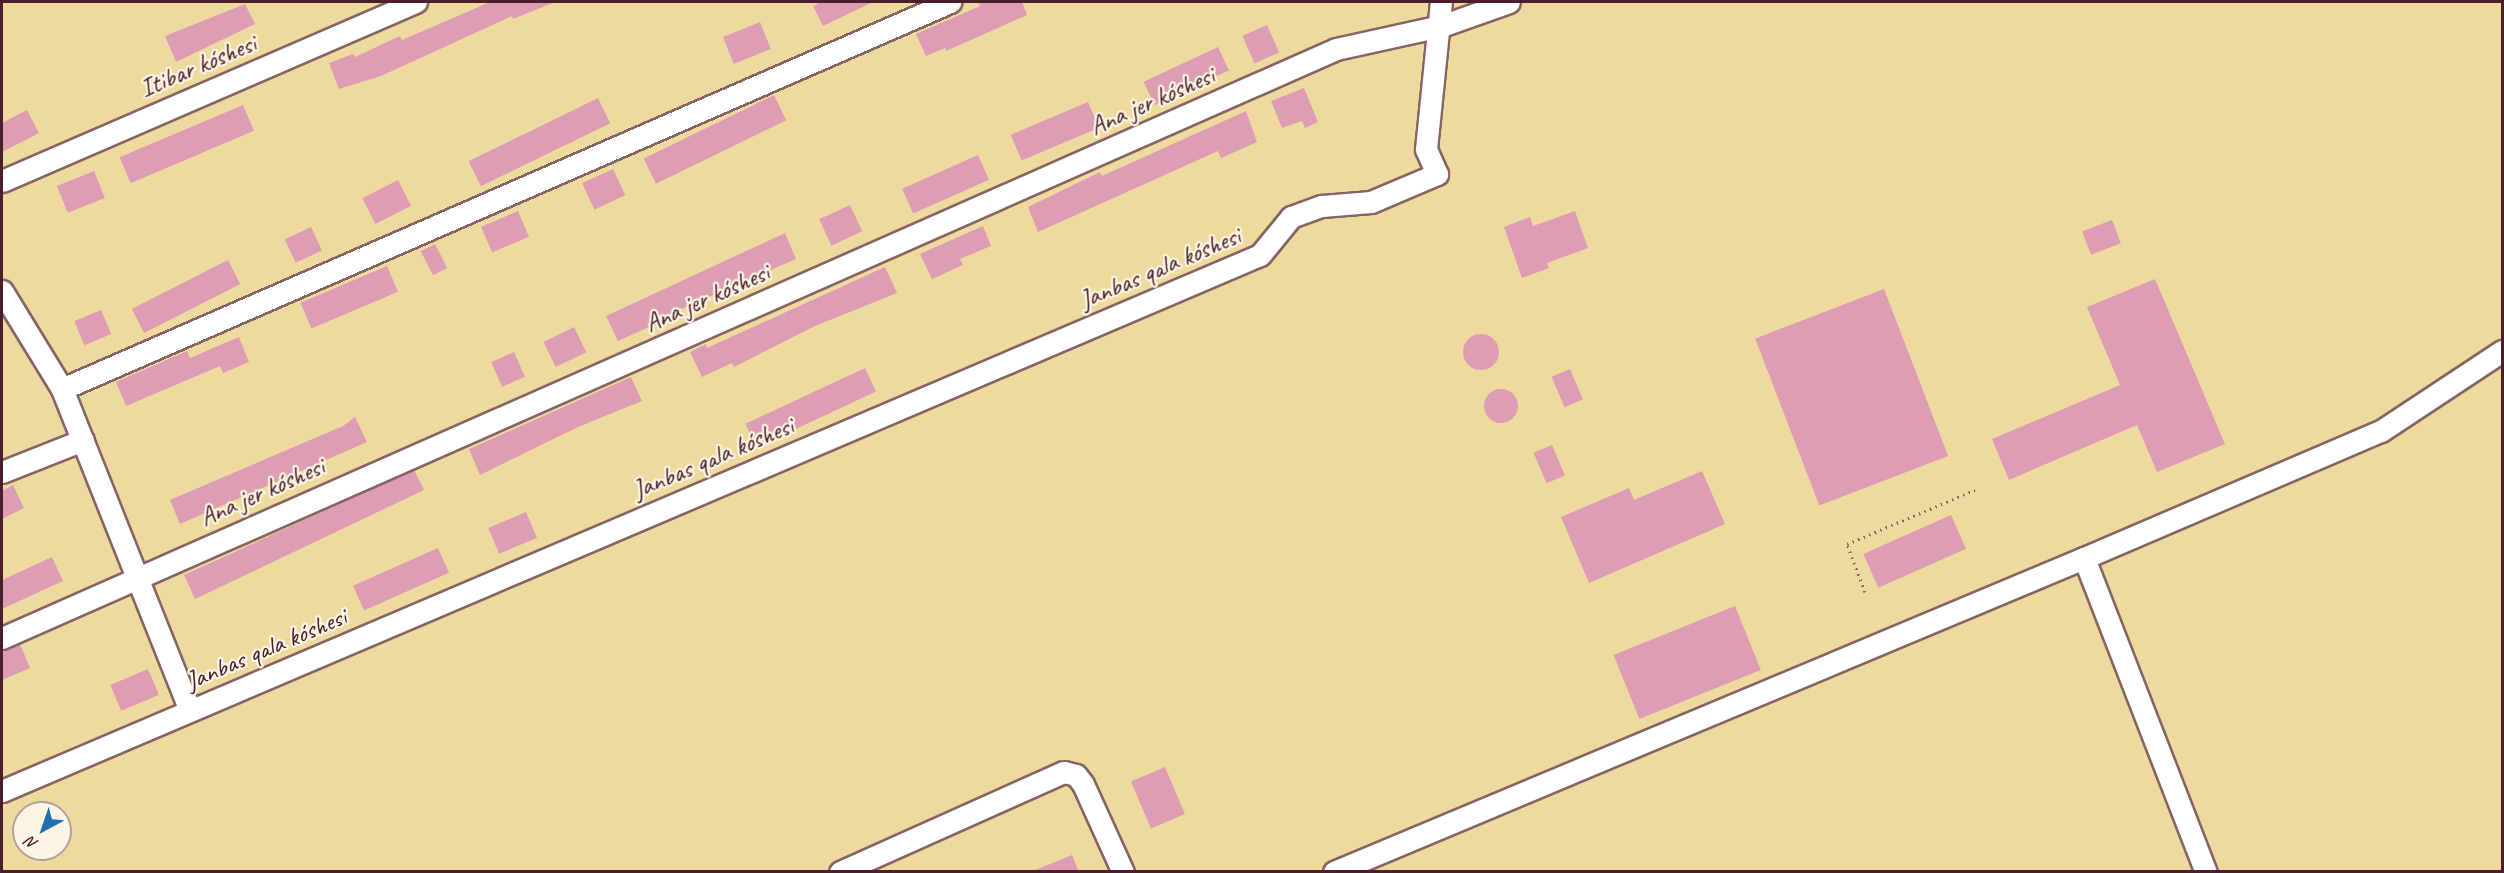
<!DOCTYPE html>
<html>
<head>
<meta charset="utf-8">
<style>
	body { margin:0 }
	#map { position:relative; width:2504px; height:873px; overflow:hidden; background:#f6e4c9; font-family:Caveat,sans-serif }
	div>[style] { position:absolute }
	.sand>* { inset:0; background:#eeda9e }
	.building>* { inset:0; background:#dd9db4; transform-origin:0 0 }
	.round { border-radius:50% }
	.path>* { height:3px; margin-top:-1.5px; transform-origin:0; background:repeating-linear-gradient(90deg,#866462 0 1.5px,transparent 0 6px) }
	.roads { filter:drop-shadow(2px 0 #866462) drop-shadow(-2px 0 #866462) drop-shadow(0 2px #866462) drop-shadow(0 -2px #866462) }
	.minor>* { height:21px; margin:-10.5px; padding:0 10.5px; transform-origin:10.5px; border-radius:10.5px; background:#fff }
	span { translate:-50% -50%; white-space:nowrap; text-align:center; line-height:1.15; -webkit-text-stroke:4.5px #fcf5e5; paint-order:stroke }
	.street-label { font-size:26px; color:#4a1f2b }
	.frame { position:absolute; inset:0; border:3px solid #4a1f2b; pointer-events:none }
	.north { position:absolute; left:12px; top:801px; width:60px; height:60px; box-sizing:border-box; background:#fcf5e5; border:2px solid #b59f9b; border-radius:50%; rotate:220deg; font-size:16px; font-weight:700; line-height:24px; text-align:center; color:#4a1f2b }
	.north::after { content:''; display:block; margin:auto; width:21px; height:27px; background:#1f6fb2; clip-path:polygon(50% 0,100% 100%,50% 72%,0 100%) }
</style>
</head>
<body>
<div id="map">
	<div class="sand">
		<i style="clip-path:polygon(evenodd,2px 2px,2502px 2px,2502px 871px,2px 872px,2px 2px,24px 813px,60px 813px,60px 849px,24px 849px,24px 813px)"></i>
	</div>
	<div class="building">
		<i style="clip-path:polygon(490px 2px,555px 2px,513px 19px,512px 16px,381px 76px,339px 89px,329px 63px,353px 54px,355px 57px,400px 36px,402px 40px)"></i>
		<i style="clip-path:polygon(822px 2px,873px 2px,823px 26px,813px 6px)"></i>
		<i style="clip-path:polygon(978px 2px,1022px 2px,1027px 15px,946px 51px,945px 48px,926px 56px,916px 34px,980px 6px)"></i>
		<i style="clip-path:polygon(245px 4px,255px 24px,176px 62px,165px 36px)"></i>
		<i style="left:760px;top:22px;width:29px;height:40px;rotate:68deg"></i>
		<i style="left:1267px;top:25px;width:30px;height:27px;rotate:66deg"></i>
		<i style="left:1218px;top:47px;width:26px;height:82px;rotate:65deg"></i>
		<i style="clip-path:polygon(1304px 88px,1318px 122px,1305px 128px,1302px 121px,1282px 128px,1271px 101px)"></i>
		<i style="left:774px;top:95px;width:28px;height:145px;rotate:64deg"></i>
		<i style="left:598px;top:98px;width:28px;height:144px;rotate:64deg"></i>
		<i style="left:1088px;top:102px;width:28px;height:84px;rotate:67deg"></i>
		<i style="left:243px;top:105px;width:28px;height:134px;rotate:67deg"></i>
		<i style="clip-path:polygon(27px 110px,39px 133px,2px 152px,2px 123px)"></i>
		<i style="clip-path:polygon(1246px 111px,1257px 142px,1221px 158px,1218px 151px,1038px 232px,1028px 207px,1100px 172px,1102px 176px)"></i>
		<i style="left:978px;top:155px;width:27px;height:83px;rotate:66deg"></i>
		<i style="left:613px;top:169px;width:29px;height:34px;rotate:65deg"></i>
		<i style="left:94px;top:171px;width:29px;height:40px;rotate:68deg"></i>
		<i style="left:398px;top:180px;width:29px;height:40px;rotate:63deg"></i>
		<i style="left:850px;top:205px;width:29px;height:34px;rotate:65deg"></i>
		<i style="left:518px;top:211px;width:28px;height:40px;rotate:67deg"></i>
		<i style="clip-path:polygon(1575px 211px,1588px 248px,1547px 263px,1549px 268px,1522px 278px,1504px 227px,1530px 217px,1533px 226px)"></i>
		<i style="left:2112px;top:220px;width:25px;height:32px;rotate:69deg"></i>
		<i style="clip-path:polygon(983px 226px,991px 246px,960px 259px,963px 265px,932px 279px,920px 254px)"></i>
		<i style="left:311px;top:227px;width:26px;height:29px;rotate:65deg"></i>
		<i style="clip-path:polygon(785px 233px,796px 259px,647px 324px,649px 327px,618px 341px,606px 316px)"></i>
		<i style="left:435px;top:244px;width:27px;height:16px;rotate:63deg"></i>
		<i style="left:228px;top:260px;width:27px;height:108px;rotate:63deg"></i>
		<i style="left:387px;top:266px;width:28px;height:94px;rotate:67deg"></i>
		<i style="clip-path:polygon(885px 267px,897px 293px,815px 326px,734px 367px,732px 363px,702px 377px,690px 352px,706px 344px,707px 348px)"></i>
		<i style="clip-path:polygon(2155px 279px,2225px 444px,2157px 472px,2137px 425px,2009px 480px,1992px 439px,2120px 385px,2087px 307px)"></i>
		<i style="left:1884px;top:289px;width:179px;height:138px;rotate:69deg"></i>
		<i style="left:101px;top:310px;width:26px;height:29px;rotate:67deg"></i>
		<i style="left:574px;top:327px;width:28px;height:34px;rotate:64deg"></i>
		<i class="round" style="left:1463px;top:334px;width:36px;height:36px"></i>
		<i style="clip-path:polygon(239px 337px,249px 362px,223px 373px,220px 366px,126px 406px,116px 382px,187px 351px,190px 358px)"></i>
		<i style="left:514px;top:352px;width:27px;height:25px;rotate:66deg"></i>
		<i style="left:865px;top:368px;width:26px;height:132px;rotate:65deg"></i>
		<i style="left:1570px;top:369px;width:33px;height:20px;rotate:67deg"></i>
		<i style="clip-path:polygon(631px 377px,642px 401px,578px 427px,480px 475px,469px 449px)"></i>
		<i class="round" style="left:1484px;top:389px;width:34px;height:34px"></i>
		<i style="clip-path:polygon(355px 417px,367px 442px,180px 524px,170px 500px,343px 426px)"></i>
		<i style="left:1552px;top:445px;width:33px;height:20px;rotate:67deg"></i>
		<i style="clip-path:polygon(414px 470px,424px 490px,195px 599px,184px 575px)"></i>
		<i style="clip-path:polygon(1702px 471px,1725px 524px,1589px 583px,1561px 517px,1629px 488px,1634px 500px)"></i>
		<i style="clip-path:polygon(13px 485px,24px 508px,2px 519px,2px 491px)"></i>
		<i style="left:526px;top:512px;width:28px;height:41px;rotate:67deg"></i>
		<i style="left:1951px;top:515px;width:37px;height:96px;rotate:66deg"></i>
		<i style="left:438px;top:548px;width:27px;height:93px;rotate:66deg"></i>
		<i style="clip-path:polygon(52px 557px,63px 581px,2px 609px,2px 580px)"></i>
		<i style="left:1735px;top:606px;width:69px;height:131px;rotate:68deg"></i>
		<i style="clip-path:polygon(20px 644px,30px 668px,2px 680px,2px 651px)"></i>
		<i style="left:148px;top:669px;width:28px;height:41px;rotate:67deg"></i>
		<i style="left:1165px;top:767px;width:51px;height:37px;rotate:67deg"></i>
		<i style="clip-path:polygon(1072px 855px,1079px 872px,1033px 872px,1033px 871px)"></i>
	</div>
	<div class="path">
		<i style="left:1865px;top:592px;width:51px;rotate:-110.6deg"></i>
		<i style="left:1847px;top:544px;width:139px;rotate:-22.9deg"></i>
	</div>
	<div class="roads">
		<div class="minor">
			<i style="left:2px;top:181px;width:451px;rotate:-23.4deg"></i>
			<i style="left:2px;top:291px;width:115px;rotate:58.5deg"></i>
			<i style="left:62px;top:389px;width:346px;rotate:68.3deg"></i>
			<i style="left:62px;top:389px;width:969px;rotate:-23.55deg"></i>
			<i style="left:2px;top:472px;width:87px;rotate:-21.6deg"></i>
			<i style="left:2084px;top:558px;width:323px;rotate:-23.2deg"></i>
			<i style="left:2381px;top:431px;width:145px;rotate:-33.5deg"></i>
			<i style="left:2px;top:638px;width:1458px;rotate:-23.82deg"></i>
			<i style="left:1336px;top:49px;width:107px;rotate:-12.4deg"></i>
			<i style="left:1441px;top:26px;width:72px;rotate:-19.4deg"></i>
			<i style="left:2px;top:791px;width:1367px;rotate:-23.08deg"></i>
			<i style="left:1260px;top:255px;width:49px;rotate:-50.8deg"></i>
			<i style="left:1291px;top:217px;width:33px;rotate:-20deg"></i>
			<i style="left:1322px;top:206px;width:49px;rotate:-4.7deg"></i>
			<i style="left:1371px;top:202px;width:72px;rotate:-23deg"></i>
			<i style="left:1437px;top:174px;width:27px;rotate:-114deg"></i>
			<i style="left:1426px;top:149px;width:148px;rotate:-84.2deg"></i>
			<i style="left:840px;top:872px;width:245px;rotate:-24.1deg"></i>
			<i style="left:1064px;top:772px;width:12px;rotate:14deg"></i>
			<i style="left:1076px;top:775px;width:11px;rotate:52deg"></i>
			<i style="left:1083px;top:784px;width:97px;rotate:65.6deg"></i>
			<i style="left:1334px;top:872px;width:813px;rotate:-22.72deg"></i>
			<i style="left:2084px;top:558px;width:337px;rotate:68.8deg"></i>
		</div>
	</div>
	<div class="street-label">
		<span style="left:198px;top:66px;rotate:-23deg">Itibar kóshesi</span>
		<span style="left:1152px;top:101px;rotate:-24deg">Ana jer kóshesi</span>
		<span style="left:1160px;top:268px;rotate:-23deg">Janbas qala kóshesi</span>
		<span style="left:707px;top:298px;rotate:-24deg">Ana jer kóshesi</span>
		<span style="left:713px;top:458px;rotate:-23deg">Janbas qala kóshesi</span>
		<span style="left:262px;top:492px;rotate:-24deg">Ana jer kóshesi</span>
		<span style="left:266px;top:649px;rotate:-23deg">Janbas qala kóshesi</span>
	</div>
	<div class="frame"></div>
	<div class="north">N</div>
</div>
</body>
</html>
